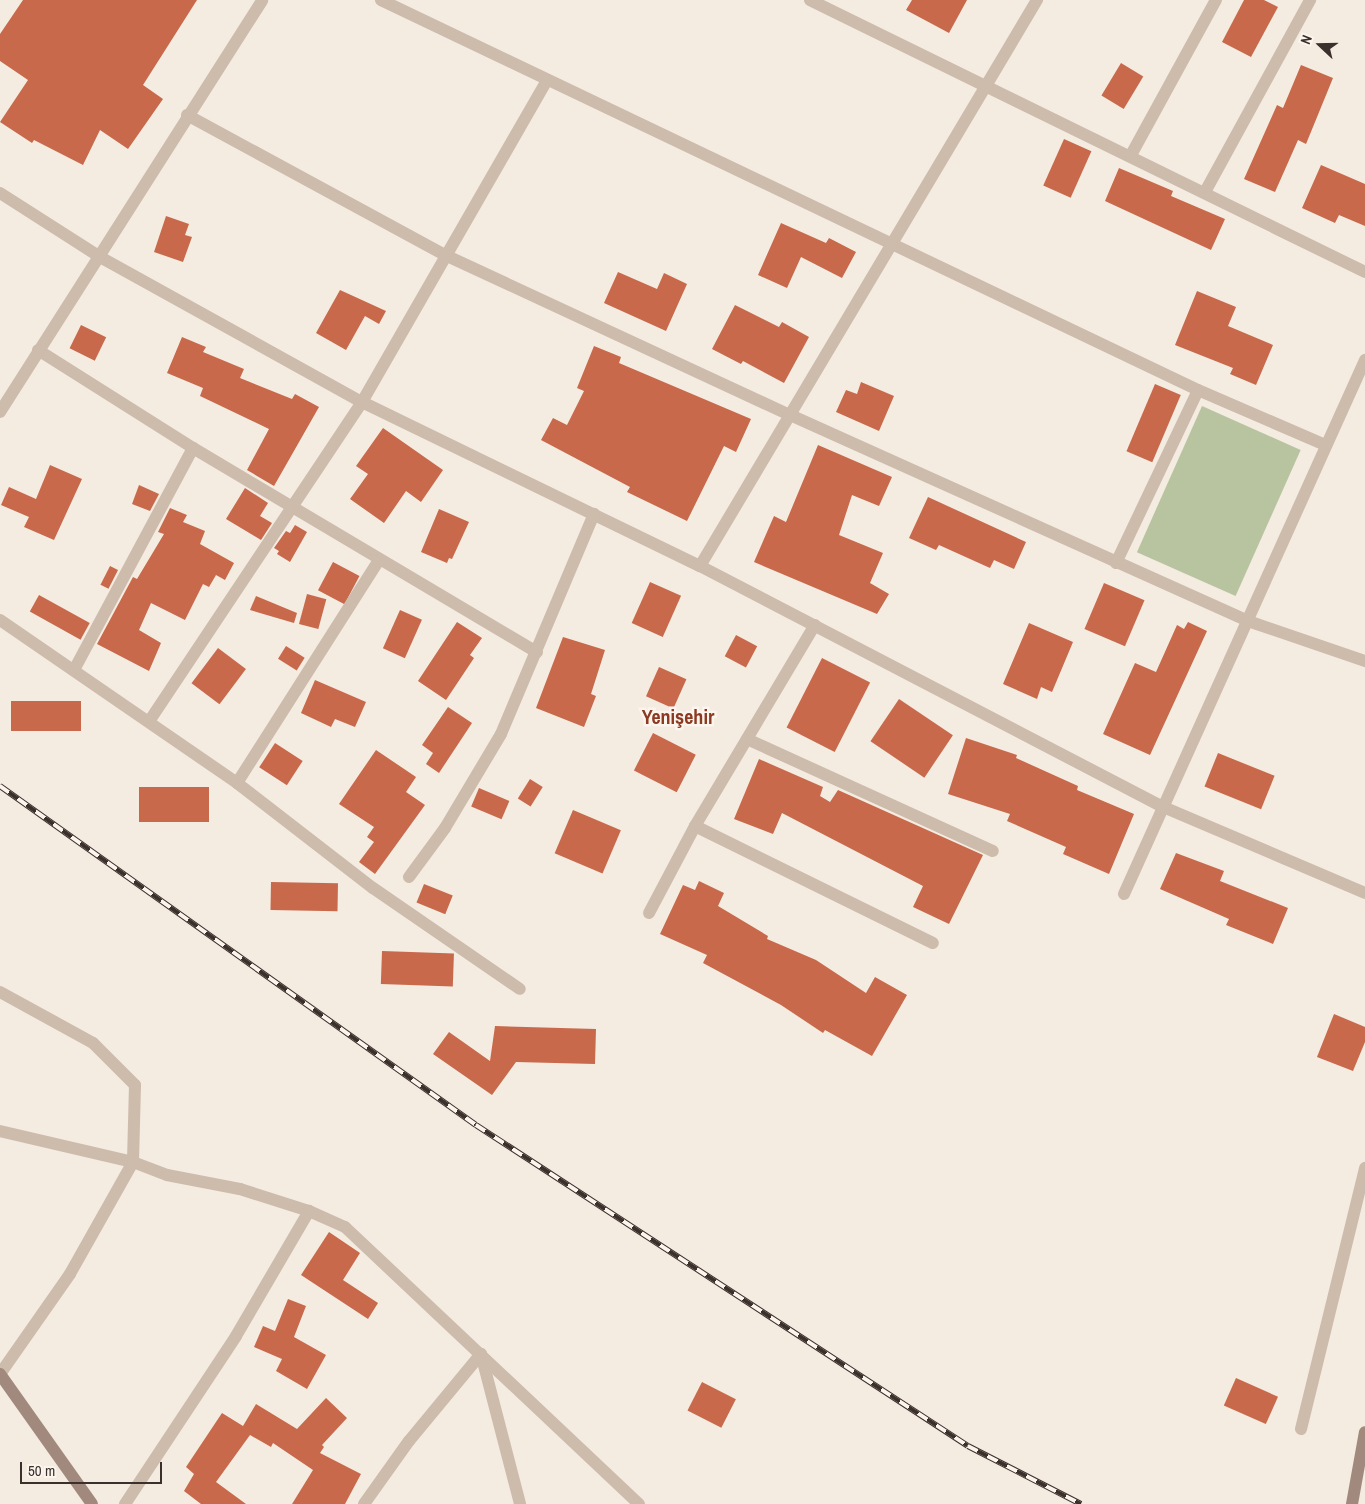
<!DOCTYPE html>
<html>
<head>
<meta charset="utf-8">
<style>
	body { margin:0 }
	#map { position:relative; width:1365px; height:1504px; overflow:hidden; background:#f4ebe1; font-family:"Archivo Narrow",sans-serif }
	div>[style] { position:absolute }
	.green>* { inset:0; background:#b8c4a0; transform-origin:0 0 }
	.building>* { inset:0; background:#c8694b; transform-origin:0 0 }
	.street>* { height:12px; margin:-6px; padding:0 6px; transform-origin:6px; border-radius:6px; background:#cdbbac }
	.secondary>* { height:12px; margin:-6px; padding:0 6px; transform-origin:6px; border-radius:6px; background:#a18a7d }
	.rail>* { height:5.5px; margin-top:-2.75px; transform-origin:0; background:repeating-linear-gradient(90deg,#fbf5ee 0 11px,#3b302b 0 22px); box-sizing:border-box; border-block:1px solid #3b302b }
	span { translate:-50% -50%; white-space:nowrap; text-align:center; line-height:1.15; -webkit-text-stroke:5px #fbf5ee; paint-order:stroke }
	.district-label { font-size:20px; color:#8c3b22; font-weight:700 }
	.north { position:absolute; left:1295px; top:20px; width:50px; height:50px; -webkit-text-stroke:4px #fbf5ee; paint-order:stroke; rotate:291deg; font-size:14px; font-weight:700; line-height:20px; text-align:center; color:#3b302b }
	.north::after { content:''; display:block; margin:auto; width:18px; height:22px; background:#3b302b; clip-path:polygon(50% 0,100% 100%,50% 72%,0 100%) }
	.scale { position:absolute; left:20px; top:1462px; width:142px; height:22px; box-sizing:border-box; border:2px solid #3b302b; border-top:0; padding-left:6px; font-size:15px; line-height:18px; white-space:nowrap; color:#3b302b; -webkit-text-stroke:4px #fbf5ee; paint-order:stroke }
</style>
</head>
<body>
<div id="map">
	<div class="green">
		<i style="left:1202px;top:406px;width:108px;height:160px;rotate:24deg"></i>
	</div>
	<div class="building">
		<i style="clip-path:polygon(23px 0,197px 0,143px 85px,163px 99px,128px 149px,100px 130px,83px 165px,34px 140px,32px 143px,0 122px,28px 80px,0 61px,0 34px)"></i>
		<i style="clip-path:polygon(912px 0,967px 0,949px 33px,906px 10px)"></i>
		<i style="clip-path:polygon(1244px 0,1264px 0,1278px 7px,1251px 57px,1222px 42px)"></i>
		<i style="left:1121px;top:63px;width:26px;height:38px;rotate:31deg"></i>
		<i style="clip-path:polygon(1301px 65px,1333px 78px,1306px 144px,1298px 140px,1275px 192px,1244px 179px,1277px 105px,1283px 108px)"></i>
		<i style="left:1064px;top:139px;width:30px;height:51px;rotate:24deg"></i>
		<i style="clip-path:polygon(1321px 165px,1365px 184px,1365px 226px,1339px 215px,1335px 223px,1302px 208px)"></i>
		<i style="clip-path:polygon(1119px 168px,1173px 191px,1171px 196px,1225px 219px,1211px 250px,1105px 201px)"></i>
		<i style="clip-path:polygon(166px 216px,189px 224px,185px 235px,192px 237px,183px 262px,154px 252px)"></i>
		<i style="clip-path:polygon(781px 223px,826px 243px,829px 238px,856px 252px,842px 278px,801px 257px,787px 288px,758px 275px)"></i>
		<i style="clip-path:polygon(618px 272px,657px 289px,664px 273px,687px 284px,666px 331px,604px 303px)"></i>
		<i style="clip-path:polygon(340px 290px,386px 311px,379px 324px,365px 316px,346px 350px,316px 333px)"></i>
		<i style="clip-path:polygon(1197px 291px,1236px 307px,1228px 326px,1273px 345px,1256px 385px,1230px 374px,1233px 368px,1175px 345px)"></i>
		<i style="clip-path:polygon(735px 305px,779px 327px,782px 322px,809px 337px,784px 383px,743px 361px,741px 364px,712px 349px)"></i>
		<i style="left:81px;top:325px;width:28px;height:26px;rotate:26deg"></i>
		<i style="clip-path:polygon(182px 337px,206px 347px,203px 352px,244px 369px,240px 378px,292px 399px,295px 394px,319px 407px,274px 486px,247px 470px,269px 429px,200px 396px,203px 388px,167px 373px)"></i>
		<i style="clip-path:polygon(594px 346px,621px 357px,619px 363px,751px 419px,736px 452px,724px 446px,687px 521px,627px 492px,630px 487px,541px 440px,553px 418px,567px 425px,584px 391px,577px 388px)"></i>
		<i style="clip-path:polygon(861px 382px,894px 396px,879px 431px,836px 412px,846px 390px,857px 394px)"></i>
		<i style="left:1155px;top:384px;width:28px;height:73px;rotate:23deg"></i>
		<i style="clip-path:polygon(383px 428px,443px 470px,421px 502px,406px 491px,384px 523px,350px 499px,368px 474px,356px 466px)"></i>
		<i style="clip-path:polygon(818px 445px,892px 477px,879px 506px,852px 495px,839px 535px,883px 553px,870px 583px,889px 594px,877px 614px,754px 562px,774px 516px,786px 522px)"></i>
		<i style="clip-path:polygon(50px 465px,82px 479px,54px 540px,24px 527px,29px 517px,1px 505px,9px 487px,36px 499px)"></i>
		<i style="clip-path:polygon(139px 485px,159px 494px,150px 511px,132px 504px)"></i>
		<i style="clip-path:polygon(245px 488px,268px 503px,260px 516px,272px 523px,261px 540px,226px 519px)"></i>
		<i style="clip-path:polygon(928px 497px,1026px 542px,1014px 569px,994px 560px,990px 568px,939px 545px,936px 550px,909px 538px)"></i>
		<i style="clip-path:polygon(170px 508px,187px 515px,183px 522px,205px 531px,200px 544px,234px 563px,225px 580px,216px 575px,209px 587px,203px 584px,185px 620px,151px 603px,139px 630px,161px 643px,149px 671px,97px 644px,133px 577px,137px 579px,164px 534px,158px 532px)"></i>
		<i style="clip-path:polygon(439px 509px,469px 522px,452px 559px,449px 558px,447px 563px,421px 552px)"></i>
		<i style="clip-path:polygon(295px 525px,307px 532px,290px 562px,277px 554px,279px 551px,274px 548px,286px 531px,290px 533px)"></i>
		<i style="left:333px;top:562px;width:30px;height:32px;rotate:28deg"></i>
		<i style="left:110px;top:566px;width:9px;height:21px;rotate:27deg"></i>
		<i style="left:650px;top:582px;width:34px;height:45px;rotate:24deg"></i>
		<i style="left:1104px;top:583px;width:44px;height:50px;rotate:23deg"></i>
		<i style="left:307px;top:594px;width:20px;height:31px;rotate:15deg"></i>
		<i style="left:39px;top:595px;width:58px;height:19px;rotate:29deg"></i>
		<i style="clip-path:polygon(256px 596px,297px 613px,294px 623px,250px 610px)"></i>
		<i style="left:400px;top:610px;width:24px;height:42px;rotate:24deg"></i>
		<i style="clip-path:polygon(457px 622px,482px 638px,470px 655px,474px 658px,446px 700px,418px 681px)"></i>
		<i style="clip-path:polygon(1188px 622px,1207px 631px,1150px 755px,1103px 734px,1135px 663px,1156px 672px,1177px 625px,1184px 629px)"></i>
		<i style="clip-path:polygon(1029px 623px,1073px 642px,1052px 692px,1041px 687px,1037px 699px,1003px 684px)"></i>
		<i style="left:736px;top:635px;width:24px;height:24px;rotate:28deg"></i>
		<i style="clip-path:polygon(563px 637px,605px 650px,591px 694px,596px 696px,584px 727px,536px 708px)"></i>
		<i style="left:286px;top:646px;width:22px;height:15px;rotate:32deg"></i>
		<i style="left:218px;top:648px;width:35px;height:44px;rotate:37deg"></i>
		<i style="left:822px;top:658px;width:54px;height:78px;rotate:27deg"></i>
		<i style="left:659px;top:667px;width:30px;height:32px;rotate:24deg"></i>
		<i style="clip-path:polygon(315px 680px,366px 702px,355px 727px,335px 719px,331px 727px,301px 713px)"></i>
		<i style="left:899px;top:699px;width:65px;height:51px;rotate:34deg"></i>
		<i style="left:81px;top:701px;width:30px;height:70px;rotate:90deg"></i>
		<i style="clip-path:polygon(448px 707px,472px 723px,439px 773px,426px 764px,433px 753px,422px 745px)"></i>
		<i style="left:653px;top:733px;width:48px;height:42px;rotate:27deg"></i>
		<i style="clip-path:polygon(966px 738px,1017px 755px,1016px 758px,1078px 786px,1077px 790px,1134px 814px,1109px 874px,1063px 854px,1066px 847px,1007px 821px,1010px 814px,948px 794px)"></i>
		<i style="left:275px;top:743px;width:33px;height:29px;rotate:33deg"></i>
		<i style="clip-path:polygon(376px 750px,416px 777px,406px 792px,425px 805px,375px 874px,359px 862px,374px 842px,367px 837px,374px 827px,339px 804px)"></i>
		<i style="left:1218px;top:753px;width:61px;height:36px;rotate:22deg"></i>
		<i style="clip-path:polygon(759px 759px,823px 787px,820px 796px,830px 802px,838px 790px,983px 855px,949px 924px,913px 907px,923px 886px,782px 813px,773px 834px,734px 819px)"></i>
		<i style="left:530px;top:779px;width:15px;height:23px;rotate:32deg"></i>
		<i style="left:139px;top:787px;width:70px;height:35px"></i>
		<i style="left:479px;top:788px;width:33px;height:20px;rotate:23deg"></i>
		<i style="left:573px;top:810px;width:52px;height:47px;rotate:23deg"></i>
		<i style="clip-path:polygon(1176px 853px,1224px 871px,1220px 881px,1288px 908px,1273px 944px,1226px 925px,1229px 919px,1160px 889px)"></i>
		<i style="clip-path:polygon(699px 881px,724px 893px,718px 906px,768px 936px,767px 939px,816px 960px,866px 993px,875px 977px,907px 995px,872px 1056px,825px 1030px,823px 1033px,781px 1005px,703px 963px,707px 955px,660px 934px,683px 885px,695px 890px)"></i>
		<i style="left:271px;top:882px;width:67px;height:28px;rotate:1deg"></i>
		<i style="left:424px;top:884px;width:31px;height:20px;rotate:22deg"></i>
		<i style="left:382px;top:951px;width:72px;height:33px;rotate:2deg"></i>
		<i style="clip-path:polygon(1334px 1014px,1365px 1027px,1365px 1042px,1353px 1071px,1317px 1057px)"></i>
		<i style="clip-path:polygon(495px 1026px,596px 1029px,595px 1064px,516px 1062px,492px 1095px,433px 1054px,449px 1032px,490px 1061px)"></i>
		<i style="clip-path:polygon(329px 1232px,360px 1253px,343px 1280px,378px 1303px,368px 1319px,301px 1275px)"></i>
		<i style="clip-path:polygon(288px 1299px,306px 1306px,294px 1337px,326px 1355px,307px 1389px,276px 1371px,282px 1359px,254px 1347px,263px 1326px,275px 1331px)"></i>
		<i style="left:1236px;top:1378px;width:46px;height:30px;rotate:24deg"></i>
		<i style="left:702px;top:1382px;width:38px;height:32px;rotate:27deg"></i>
		<i style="clip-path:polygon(326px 1398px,347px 1418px,322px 1445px,324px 1447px,320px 1453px,361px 1474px,345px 1504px,292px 1504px,313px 1470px,273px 1443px,271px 1447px,250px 1435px,216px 1482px,246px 1504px,201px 1504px,184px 1491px,194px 1474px,186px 1467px,222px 1413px,243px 1426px,256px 1404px,297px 1429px)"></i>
	</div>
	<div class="street">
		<i style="left:381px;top:0;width:905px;rotate:25.52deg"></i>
		<i style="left:1198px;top:390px;width:138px;rotate:23.4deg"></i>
		<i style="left:810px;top:0;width:618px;rotate:26.11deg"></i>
		<i style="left:187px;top:115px;width:294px;rotate:28.5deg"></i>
		<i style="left:445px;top:255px;width:378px;rotate:24.9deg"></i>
		<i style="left:788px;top:414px;width:504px;rotate:24.23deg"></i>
		<i style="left:1248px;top:621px;width:124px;rotate:18.9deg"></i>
		<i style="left:1131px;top:155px;width:177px;rotate:-61.3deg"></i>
		<i style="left:1205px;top:192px;width:219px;rotate:-61.3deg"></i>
		<i style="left:0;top:193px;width:119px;rotate:32.6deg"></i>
		<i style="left:100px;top:257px;width:299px;rotate:29deg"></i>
		<i style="left:362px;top:402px;width:376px;rotate:25.9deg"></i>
		<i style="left:700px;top:566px;width:520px;rotate:27.5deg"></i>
		<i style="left:1161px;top:806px;width:222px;rotate:23.1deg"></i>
		<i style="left:38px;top:350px;width:183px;rotate:32.3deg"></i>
		<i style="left:0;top:412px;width:488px;rotate:-57.5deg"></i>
		<i style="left:1116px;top:563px;width:191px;rotate:-64.6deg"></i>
		<i style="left:700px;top:566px;width:659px;rotate:-59.23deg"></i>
		<i style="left:0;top:620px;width:288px;rotate:34.5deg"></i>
		<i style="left:237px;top:783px;width:172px;rotate:37.7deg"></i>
		<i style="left:373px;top:888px;width:178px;rotate:34.5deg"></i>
		<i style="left:74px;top:670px;width:252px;rotate:-61.8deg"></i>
		<i style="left:193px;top:448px;width:400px;rotate:30.7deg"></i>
		<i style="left:150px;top:720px;width:382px;rotate:-56.3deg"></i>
		<i style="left:362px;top:402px;width:371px;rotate:-60.1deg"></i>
		<i style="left:747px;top:739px;width:270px;rotate:24.5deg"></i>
		<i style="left:237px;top:783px;width:264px;rotate:-57.5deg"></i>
		<i style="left:695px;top:826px;width:265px;rotate:26.2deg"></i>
		<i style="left:409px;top:877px;width:61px;rotate:-53.7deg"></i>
		<i style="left:445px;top:828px;width:109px;rotate:-59.2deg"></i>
		<i style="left:501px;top:734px;width:239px;rotate:-67.1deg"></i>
		<i style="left:1124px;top:894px;width:586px;rotate:-65.71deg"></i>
		<i style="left:649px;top:913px;width:98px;rotate:-62.1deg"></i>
		<i style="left:695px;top:826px;width:234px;rotate:-59.2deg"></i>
		<i style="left:0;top:992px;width:106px;rotate:28.7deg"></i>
		<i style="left:93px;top:1043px;width:59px;rotate:45deg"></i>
		<i style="left:135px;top:1085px;width:77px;rotate:91.5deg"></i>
		<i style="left:133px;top:1162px;width:129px;rotate:119.4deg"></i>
		<i style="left:70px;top:1274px;width:122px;rotate:125deg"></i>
		<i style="left:0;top:1131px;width:137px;rotate:13.1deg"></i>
		<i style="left:133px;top:1162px;width:36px;rotate:21deg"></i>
		<i style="left:167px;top:1175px;width:74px;rotate:10.9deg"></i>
		<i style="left:240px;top:1189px;width:72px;rotate:17.7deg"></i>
		<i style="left:481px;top:1354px;width:155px;rotate:75.4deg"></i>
		<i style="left:1301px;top:1429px;width:269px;rotate:-76.2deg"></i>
		<i style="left:125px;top:1504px;width:201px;rotate:-56.5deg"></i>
		<i style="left:236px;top:1336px;width:145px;rotate:-59.7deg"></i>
		<i style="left:309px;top:1211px;width:39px;rotate:24deg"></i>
		<i style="left:345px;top:1227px;width:404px;rotate:43.3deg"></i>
		<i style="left:364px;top:1504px;width:77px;rotate:-54.5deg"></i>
		<i style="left:409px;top:1441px;width:113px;rotate:-50.4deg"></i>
	</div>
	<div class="secondary">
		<i style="left:0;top:1374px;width:159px;rotate:54.7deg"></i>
		<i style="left:1352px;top:1504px;width:73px;rotate:-79.8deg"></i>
	</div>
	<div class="rail">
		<i style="left:0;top:786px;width:584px;rotate:35.46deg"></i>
		<i style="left:476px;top:1125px;width:587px;rotate:33.12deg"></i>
		<i style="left:968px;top:1446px;width:127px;rotate:27.2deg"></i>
	</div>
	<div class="district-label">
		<span style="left:678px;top:716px">Yenişehir</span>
	</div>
	<div class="north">N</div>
	<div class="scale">50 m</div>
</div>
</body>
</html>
